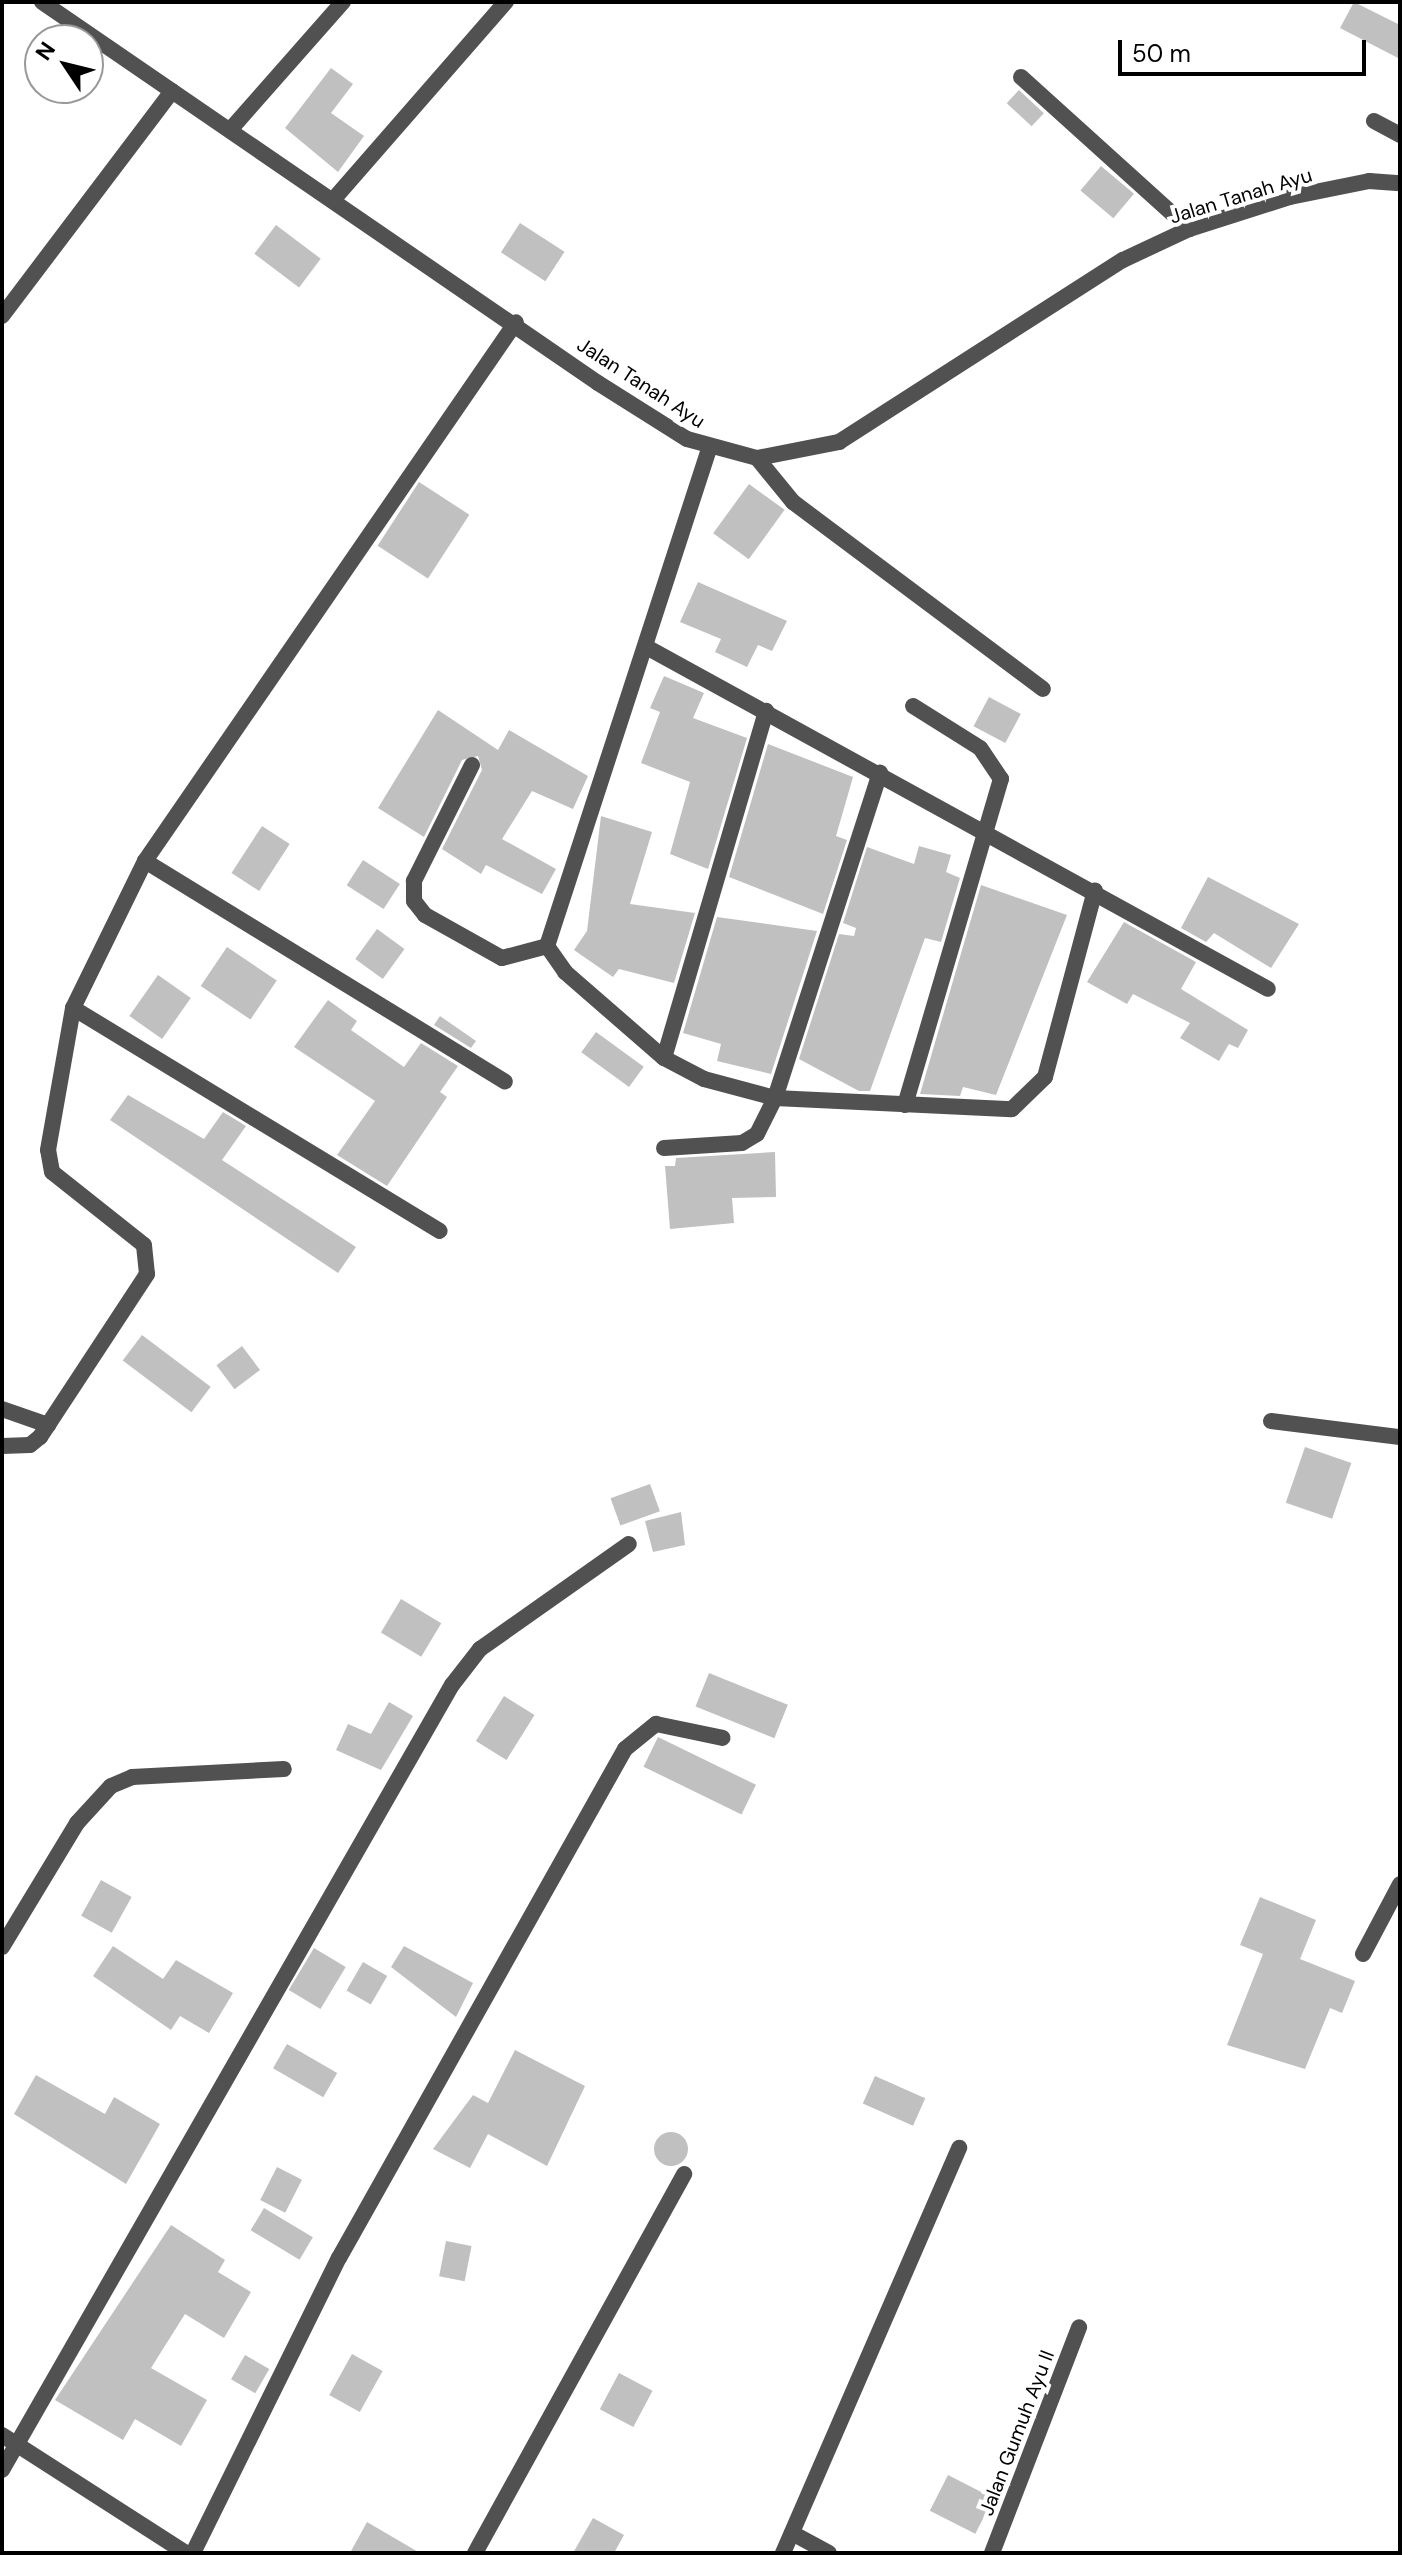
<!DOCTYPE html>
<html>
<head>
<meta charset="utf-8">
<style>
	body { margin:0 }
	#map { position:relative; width:1402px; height:2555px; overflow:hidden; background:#fff; font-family:"DM Sans",sans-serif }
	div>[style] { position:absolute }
	.building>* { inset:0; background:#c0c0c0; transform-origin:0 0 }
	.round { border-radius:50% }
	.minor>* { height:16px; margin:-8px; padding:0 8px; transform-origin:8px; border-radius:8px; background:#515151 }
	.tertiary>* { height:16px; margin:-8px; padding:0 8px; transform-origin:8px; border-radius:8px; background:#515151 }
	span { translate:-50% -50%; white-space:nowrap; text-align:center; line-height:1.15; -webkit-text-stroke:8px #fff; paint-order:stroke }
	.street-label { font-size:20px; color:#000 }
	.frame { position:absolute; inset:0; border:4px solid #000; pointer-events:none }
	.north { position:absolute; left:24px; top:24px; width:80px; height:80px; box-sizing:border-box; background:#fff; border:2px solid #999; border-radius:50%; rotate:305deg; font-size:22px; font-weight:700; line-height:32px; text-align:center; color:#000 }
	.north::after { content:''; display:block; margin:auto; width:28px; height:36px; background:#000; clip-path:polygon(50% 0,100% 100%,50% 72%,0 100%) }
	.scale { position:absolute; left:1118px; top:40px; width:248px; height:36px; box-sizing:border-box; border:4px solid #000; border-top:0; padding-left:10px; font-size:24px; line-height:28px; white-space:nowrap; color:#000; -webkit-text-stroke:6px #fff; paint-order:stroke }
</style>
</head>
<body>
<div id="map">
	<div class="building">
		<i style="clip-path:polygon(1354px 2px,1400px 25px,1400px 59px,1340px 28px)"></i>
		<i style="clip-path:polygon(331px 68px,353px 84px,331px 113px,364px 136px,338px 172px,285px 128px)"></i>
		<i style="left:1019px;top:90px;width:34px;height:18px;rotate:43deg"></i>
		<i style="left:1101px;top:166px;width:43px;height:32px;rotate:40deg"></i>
		<i style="left:520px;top:223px;width:53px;height:35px;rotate:33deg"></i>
		<i style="left:276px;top:225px;width:56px;height:36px;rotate:37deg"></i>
		<i style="left:419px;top:482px;width:60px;height:76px;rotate:33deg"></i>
		<i style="left:749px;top:484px;width:44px;height:61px;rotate:36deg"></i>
		<i style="clip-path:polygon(698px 582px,787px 621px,772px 651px,758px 645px,747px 667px,715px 652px,721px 639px,680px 622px)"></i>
		<i style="clip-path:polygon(664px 676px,704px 693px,693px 718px,747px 738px,708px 869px,670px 854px,690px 782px,641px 763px,660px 712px,650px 708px)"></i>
		<i style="left:989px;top:697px;width:36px;height:33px;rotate:28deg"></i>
		<i style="clip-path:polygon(438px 710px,498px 750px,509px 730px,588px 776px,573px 809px,532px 791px,502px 839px,556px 869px,542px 894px,486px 865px,481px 874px,442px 849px,482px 770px,478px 756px,462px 760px,424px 837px,378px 808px)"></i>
		<i style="clip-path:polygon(768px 744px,853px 777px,836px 836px,847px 840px,823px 914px,729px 877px)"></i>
		<i style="clip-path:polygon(601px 816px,652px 832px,630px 904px,695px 913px,674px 983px,619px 969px,613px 977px,574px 950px,587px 931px)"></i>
		<i style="left:262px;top:826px;width:33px;height:56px;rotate:33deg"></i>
		<i style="clip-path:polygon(919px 846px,951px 855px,946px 872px,960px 878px,941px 942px,925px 938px,870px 1091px,859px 1091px,799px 1059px,839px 934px,854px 936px,856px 928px,843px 923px,867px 847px,914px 864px)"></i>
		<i style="left:363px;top:860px;width:44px;height:30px;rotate:33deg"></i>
		<i style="clip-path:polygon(1208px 877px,1299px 924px,1271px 968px,1214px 933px,1206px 942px,1181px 928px)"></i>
		<i style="clip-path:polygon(981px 885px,1067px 915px,996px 1095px,963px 1087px,960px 1096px,920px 1094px)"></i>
		<i style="clip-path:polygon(717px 917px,817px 931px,771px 1074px,717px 1061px,721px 1044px,683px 1033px)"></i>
		<i style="clip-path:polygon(1124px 922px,1196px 962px,1181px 989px,1248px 1030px,1238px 1048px,1229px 1044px,1219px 1061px,1180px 1038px,1190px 1023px,1133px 994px,1127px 1004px,1087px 982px)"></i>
		<i style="left:377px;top:929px;width:34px;height:37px;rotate:36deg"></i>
		<i style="left:227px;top:947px;width:60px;height:47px;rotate:34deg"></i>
		<i style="left:158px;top:975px;width:40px;height:50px;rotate:35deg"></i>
		<i style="clip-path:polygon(328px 1000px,357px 1021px,351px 1030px,404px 1067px,421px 1043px,458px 1066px,440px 1092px,447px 1097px,387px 1186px,337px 1155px,375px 1101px,294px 1047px)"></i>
		<i style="clip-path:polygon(440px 1016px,476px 1041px,471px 1048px,434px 1025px)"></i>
		<i style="left:596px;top:1032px;width:59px;height:25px;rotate:36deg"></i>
		<i style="clip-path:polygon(128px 1095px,204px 1139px,223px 1112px,246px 1126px,222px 1160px,356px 1247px,338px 1273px,110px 1120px)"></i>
		<i style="clip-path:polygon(775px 1152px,776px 1197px,732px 1198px,734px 1223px,670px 1229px,665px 1166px,675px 1166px,676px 1158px)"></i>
		<i style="left:142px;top:1335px;width:86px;height:32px;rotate:37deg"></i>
		<i style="left:242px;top:1346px;width:30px;height:32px;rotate:53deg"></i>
		<i style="left:1305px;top:1447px;width:49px;height:59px;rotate:19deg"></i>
		<i style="left:650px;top:1484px;width:29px;height:42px;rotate:70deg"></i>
		<i style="clip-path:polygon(681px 1512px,685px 1545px,653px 1552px,645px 1521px)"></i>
		<i style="left:401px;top:1599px;width:47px;height:39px;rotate:31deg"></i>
		<i style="left:709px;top:1673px;width:85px;height:36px;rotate:22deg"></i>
		<i style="left:504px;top:1696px;width:36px;height:53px;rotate:32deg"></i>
		<i style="clip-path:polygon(389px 1702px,413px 1716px,381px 1770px,336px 1750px,348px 1724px,371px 1734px)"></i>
		<i style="left:658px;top:1737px;width:109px;height:33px;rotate:26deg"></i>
		<i style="left:101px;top:1880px;width:35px;height:41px;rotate:29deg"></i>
		<i style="clip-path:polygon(1260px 1897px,1316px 1920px,1300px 1959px,1355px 1981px,1342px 2013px,1330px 2008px,1305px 2069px,1227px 2045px,1263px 1954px,1240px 1945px)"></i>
		<i style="clip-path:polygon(113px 1946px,163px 1979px,176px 1960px,233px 1993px,209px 2033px,180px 2016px,171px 2030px,93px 1976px)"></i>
		<i style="clip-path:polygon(404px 1946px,473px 1983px,456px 2017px,391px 1967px)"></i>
		<i style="left:314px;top:1948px;width:37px;height:49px;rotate:31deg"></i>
		<i style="left:363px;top:1962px;width:28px;height:33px;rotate:30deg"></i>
		<i style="left:287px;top:2044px;width:58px;height:28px;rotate:30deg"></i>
		<i style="clip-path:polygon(515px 2050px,585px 2086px,547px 2166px,488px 2134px,470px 2168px,433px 2149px,473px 2095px,488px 2103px)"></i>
		<i style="clip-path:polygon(36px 2075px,105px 2114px,114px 2097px,160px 2124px,126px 2184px,14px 2114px)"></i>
		<i style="left:875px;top:2076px;width:55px;height:30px;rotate:24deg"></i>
		<i class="round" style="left:654px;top:2132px;width:34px;height:34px"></i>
		<i style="left:277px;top:2167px;width:28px;height:37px;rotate:27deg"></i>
		<i style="left:264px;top:2208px;width:57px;height:26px;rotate:31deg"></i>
		<i style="clip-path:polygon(171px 2225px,225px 2260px,218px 2272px,251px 2292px,224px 2338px,185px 2314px,151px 2368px,207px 2400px,181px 2446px,135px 2419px,123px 2440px,55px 2400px)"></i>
		<i style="left:446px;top:2241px;width:26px;height:36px;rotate:11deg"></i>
		<i style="left:352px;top:2354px;width:35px;height:47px;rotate:29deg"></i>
		<i style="left:245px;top:2355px;width:28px;height:28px;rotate:30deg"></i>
		<i style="left:619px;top:2373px;width:38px;height:41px;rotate:28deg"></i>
		<i style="left:948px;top:2475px;width:51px;height:40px;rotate:27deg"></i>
		<i style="clip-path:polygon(593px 2518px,624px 2535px,614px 2553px,573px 2553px)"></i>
		<i style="clip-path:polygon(367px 2522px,420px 2553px,350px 2553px)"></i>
	</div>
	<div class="minor">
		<i style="left:1021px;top:77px;width:227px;rotate:42.1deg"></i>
		<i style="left:1374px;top:121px;width:30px;rotate:28deg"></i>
		<i style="left:230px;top:130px;width:171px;rotate:-48.6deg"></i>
		<i style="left:333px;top:200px;width:263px;rotate:-48.9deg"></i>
		<i style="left:2px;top:316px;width:282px;rotate:-52.9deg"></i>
		<i style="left:709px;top:449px;width:523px;rotate:108.05deg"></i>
		<i style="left:547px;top:946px;width:32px;rotate:55deg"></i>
		<i style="left:565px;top:972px;width:131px;rotate:41deg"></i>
		<i style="left:664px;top:1058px;width:45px;rotate:27.7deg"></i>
		<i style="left:704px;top:1079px;width:73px;rotate:15deg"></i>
		<i style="left:775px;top:1098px;width:237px;rotate:2.7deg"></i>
		<i style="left:1012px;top:1109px;width:46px;rotate:-44.1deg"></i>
		<i style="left:1045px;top:1077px;width:193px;rotate:-75deg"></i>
		<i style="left:757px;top:458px;width:57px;rotate:50.7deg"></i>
		<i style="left:793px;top:502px;width:312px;rotate:36.8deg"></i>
		<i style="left:650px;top:649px;width:705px;rotate:28.82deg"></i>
		<i style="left:472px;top:765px;width:130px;rotate:116.6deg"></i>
		<i style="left:414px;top:881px;width:20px;rotate:90deg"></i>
		<i style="left:414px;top:901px;width:18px;rotate:52deg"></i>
		<i style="left:425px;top:915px;width:88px;rotate:29.2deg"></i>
		<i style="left:502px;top:958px;width:47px;rotate:-14.9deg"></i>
		<i style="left:145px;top:861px;width:422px;rotate:31.5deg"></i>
		<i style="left:73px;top:1008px;width:429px;rotate:31.3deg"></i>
		<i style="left:664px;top:1058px;width:362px;rotate:-73.6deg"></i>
		<i style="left:905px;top:1105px;width:340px;rotate:-73.6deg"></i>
		<i style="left:1001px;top:779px;width:37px;rotate:-124deg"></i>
		<i style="left:980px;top:748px;width:79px;rotate:-147.9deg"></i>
		<i style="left:664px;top:1148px;width:78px;rotate:-3.7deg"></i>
		<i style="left:742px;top:1143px;width:17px;rotate:-31deg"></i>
		<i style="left:757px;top:1134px;width:40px;rotate:-63.4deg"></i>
		<i style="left:775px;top:1098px;width:342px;rotate:-72.1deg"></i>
		<i style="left:2px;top:1409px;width:49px;rotate:19.2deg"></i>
		<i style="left:1271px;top:1421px;width:130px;rotate:7.1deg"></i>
		<i style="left:2px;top:1446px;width:28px;rotate:-2deg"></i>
		<i style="left:30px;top:1445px;width:13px;rotate:-39deg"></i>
		<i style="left:40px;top:1437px;width:195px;rotate:-56.7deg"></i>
		<i style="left:147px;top:1274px;width:29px;rotate:-96deg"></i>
		<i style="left:144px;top:1245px;width:117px;rotate:-141.6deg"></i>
		<i style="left:52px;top:1172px;width:22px;rotate:-100deg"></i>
		<i style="left:48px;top:1150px;width:144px;rotate:-80deg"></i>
		<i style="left:73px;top:1008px;width:164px;rotate:-63.9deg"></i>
		<i style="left:145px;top:861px;width:654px;rotate:-55.46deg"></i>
		<i style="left:2px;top:1947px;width:145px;rotate:-58.8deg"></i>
		<i style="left:77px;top:1823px;width:50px;rotate:-47.4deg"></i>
		<i style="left:111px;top:1786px;width:23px;rotate:-23deg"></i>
		<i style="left:132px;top:1777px;width:152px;rotate:-3deg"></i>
		<i style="left:1363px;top:1954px;width:79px;rotate:-62.1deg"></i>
		<i style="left:2px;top:2435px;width:219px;rotate:32.7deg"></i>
		<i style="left:2px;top:2470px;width:905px;rotate:-60.18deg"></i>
		<i style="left:452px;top:1685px;width:46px;rotate:-52.1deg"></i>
		<i style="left:480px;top:1649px;width:182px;rotate:-35.2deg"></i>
		<i style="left:792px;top:2533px;width:42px;rotate:28.4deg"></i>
		<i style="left:193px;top:2553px;width:329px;rotate:-63.7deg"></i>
		<i style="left:339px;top:2258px;width:584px;rotate:-60.67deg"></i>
		<i style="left:625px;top:1749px;width:40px;rotate:-39deg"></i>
		<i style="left:656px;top:1724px;width:68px;rotate:11.8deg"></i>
		<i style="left:475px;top:2553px;width:433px;rotate:-61.1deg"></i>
		<i style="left:783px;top:2553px;width:442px;rotate:-66.5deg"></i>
		<i style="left:992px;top:2553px;width:242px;rotate:-68.9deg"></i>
	</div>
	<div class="tertiary">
		<i style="left:42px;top:2px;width:674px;rotate:34.42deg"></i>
		<i style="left:598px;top:383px;width:105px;rotate:32.2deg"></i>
		<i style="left:687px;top:439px;width:73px;rotate:15.2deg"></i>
		<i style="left:757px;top:458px;width:84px;rotate:-11deg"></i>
		<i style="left:839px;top:442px;width:337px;rotate:-32.7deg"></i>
		<i style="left:1123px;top:260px;width:73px;rotate:-25.2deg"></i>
		<i style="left:1189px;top:229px;width:106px;rotate:-17.6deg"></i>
		<i style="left:1290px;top:197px;width:81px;rotate:-11.4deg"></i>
		<i style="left:1369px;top:181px;width:31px;rotate:4deg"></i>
	</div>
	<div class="street-label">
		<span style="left:1241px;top:196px;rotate:-17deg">Jalan Tanah Ayu</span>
		<span style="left:641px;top:383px;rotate:33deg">Jalan Tanah Ayu</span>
		<span style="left:1017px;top:2433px;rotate:-69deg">Jalan Gumuh Ayu II</span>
	</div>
	<div class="frame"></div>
	<div class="north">N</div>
	<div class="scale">50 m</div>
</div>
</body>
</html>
